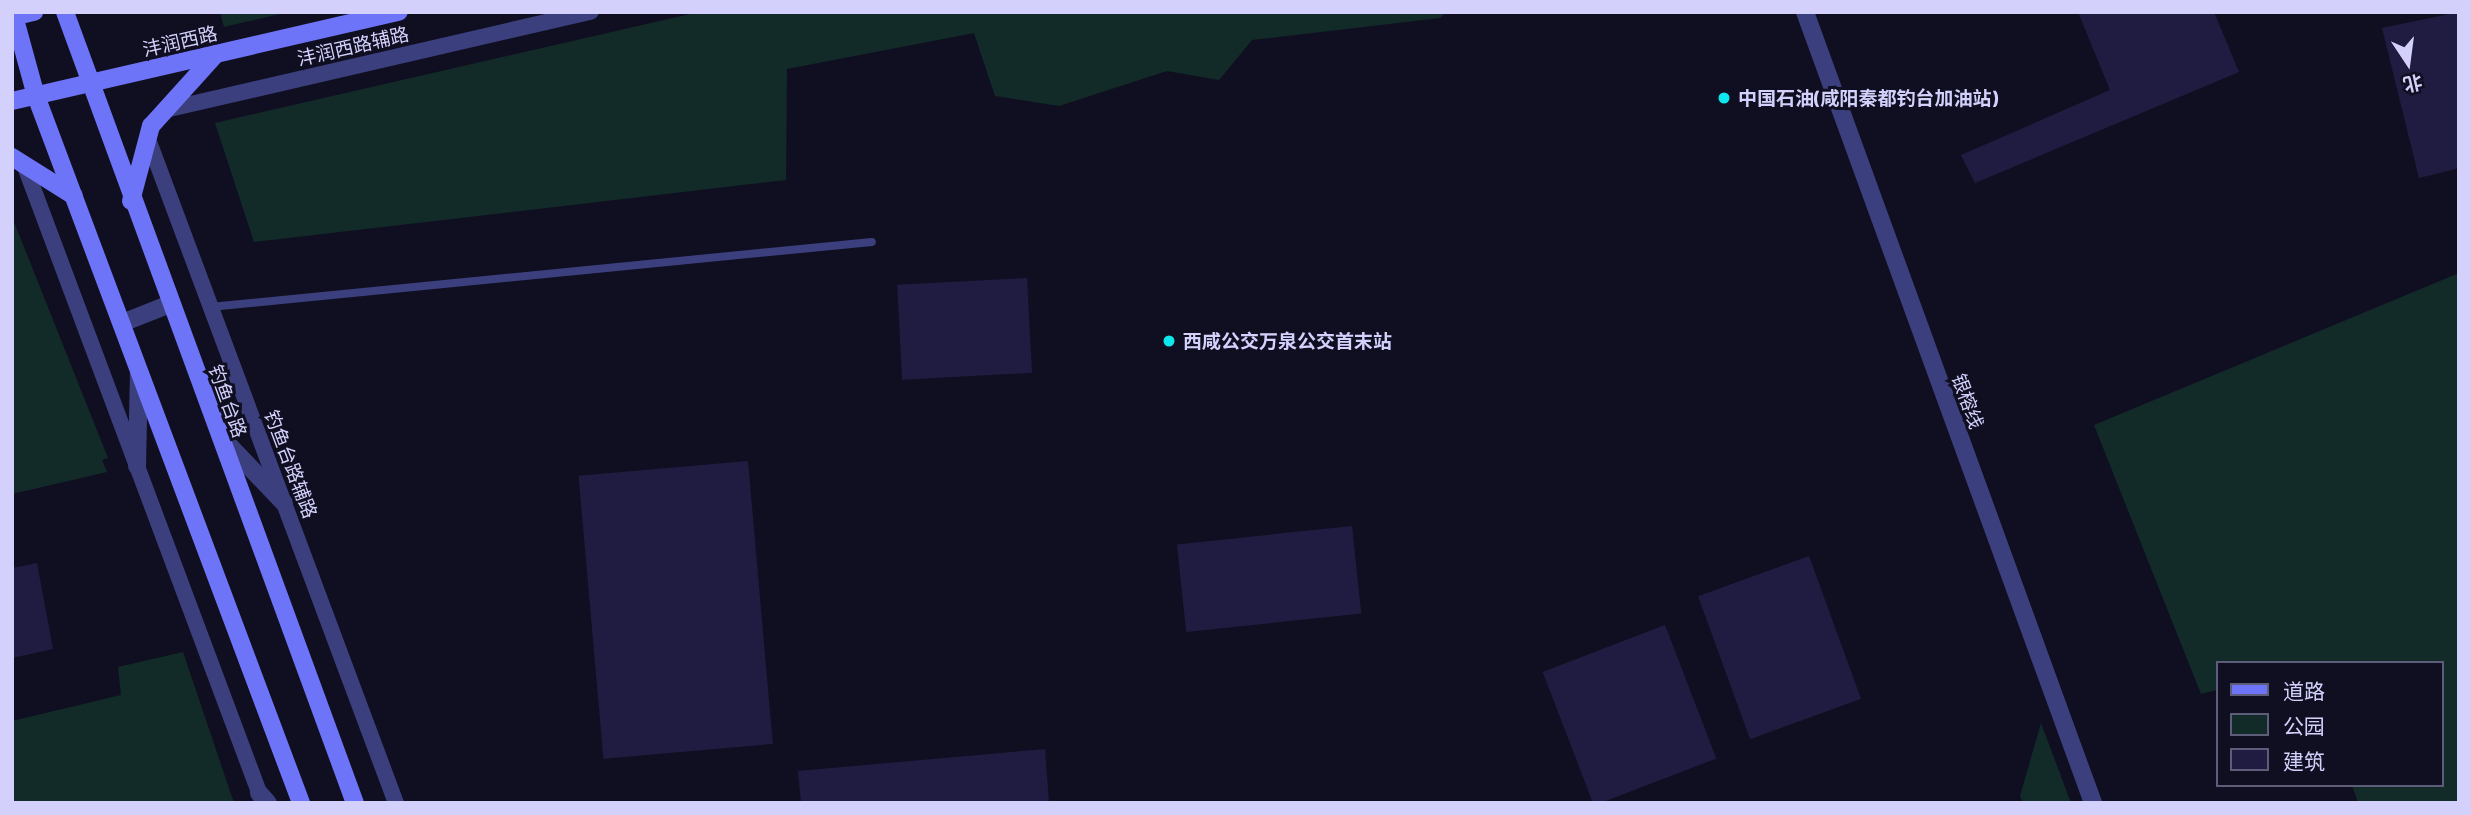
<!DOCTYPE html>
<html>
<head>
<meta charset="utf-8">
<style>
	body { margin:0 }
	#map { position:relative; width:2471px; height:815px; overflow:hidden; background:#100f21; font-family:Barlow,"Noto Sans SC",sans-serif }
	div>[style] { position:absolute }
	.green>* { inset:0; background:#122b28 }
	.building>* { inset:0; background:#201c41; transform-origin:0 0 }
	.service>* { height:8px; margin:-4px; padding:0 4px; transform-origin:4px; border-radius:4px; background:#3c3f7d }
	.minor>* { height:16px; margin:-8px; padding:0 8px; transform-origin:8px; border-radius:8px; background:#3c3f7d }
	.tertiary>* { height:18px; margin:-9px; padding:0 9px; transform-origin:9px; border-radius:9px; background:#3c3f7d }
	.secondary>* { height:18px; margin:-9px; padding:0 9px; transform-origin:9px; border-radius:9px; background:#6e74f7 }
	.dots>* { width:19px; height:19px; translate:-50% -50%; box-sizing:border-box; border:4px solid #100f21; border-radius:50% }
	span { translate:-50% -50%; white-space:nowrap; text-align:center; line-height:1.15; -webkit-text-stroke:6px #100f21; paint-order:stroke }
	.street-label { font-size:19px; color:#d3d1fc }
	.poi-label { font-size:19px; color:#d3d1fc; font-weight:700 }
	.left { translate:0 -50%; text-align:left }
	.frame { position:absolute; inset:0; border:14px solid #d3d1fc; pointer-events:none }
	.legend { position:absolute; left:2216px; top:661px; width:228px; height:126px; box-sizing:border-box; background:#100f21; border:2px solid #5e5d79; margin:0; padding:9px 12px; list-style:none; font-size:21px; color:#d3d1fc }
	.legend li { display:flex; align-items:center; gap:14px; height:35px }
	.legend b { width:35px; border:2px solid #5e5d79 }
	.north { position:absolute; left:2373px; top:28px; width:70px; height:70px; -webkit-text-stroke:5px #100f21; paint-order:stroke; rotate:167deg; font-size:19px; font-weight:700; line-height:28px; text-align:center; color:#d3d1fc }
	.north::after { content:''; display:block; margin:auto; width:24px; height:32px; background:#d3d1fc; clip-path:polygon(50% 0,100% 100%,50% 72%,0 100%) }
</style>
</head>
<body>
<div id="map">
	<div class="green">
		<i style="clip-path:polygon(220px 12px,289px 12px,224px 27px)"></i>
		<i style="clip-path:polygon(699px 12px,1447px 12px,1440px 18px,1252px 40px,1219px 80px,1167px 71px,1059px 106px,995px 96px,974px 33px,787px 69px,786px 180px,254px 242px,215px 123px)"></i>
		<i style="clip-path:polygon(12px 217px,108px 458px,102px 460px,107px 472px,12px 494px)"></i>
		<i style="clip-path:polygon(2459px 273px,2459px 803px,2358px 803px,2352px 785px,2441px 785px,2441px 663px,2217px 663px,2217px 690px,2201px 694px,2094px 425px)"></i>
		<i style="clip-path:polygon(183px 652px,234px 803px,12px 803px,12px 721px,121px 695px,118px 667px)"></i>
		<i style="clip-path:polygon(2041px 723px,2071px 803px,2023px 803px,2020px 796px)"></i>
	</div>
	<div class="building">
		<i style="clip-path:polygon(2078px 12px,2214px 12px,2239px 72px,1975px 183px,1961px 155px,2110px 90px)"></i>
		<i style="clip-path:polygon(2459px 12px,2459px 168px,2419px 178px,2382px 28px)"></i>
		<i style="left:1027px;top:278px;width:95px;height:130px;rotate:87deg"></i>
		<i style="left:748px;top:461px;width:284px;height:170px;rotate:85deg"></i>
		<i style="left:1352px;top:526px;width:88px;height:176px;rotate:84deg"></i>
		<i style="left:1809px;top:556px;width:152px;height:118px;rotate:70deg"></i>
		<i style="clip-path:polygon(37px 563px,53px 649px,12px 658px,12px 568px)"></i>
		<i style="left:1665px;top:625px;width:143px;height:131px;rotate:69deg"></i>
		<i style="clip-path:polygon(1045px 749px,1049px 803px,801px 803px,798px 771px)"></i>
	</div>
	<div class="service">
		<i style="left:210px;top:307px;width:665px;rotate:-5.61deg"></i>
	</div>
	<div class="minor">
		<i style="left:165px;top:110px;width:437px;rotate:-13deg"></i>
		<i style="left:148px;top:139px;width:709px;rotate:69.52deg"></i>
		<i style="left:24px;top:164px;width:682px;rotate:69.49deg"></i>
	</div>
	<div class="tertiary">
		<i style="left:1805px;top:12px;width:842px;rotate:69.99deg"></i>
		<i style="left:122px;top:323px;width:52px;rotate:-21.6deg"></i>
		<i style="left:221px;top:437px;width:91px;rotate:46.3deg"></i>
		<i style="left:137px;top:466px;width:93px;rotate:-88.8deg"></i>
		<i style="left:259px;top:793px;width:13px;rotate:48deg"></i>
	</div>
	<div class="secondary">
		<i style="left:13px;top:12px;width:87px;rotate:74.7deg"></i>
		<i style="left:36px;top:96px;width:755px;rotate:69.45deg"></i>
		<i style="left:65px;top:12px;width:842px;rotate:69.87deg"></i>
		<i style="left:12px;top:17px;width:23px;rotate:-13deg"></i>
		<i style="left:12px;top:101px;width:397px;rotate:-13deg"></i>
		<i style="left:12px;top:157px;width:73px;rotate:32.2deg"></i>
		<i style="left:131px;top:201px;width:78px;rotate:-75.1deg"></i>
		<i style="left:151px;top:126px;width:97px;rotate:-47.9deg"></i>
	</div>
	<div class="dots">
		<i style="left:1724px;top:98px;background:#0de7ed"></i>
		<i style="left:1169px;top:341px;background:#0de7ed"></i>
	</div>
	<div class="street-label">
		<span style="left:180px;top:41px;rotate:-13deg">沣润西路</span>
		<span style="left:353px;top:46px;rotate:-13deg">沣润西路辅路</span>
		<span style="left:228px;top:401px;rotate:70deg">钓鱼台路</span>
		<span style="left:1968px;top:401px;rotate:70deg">银榕线</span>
		<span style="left:291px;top:464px;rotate:69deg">钓鱼台路辅路</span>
	</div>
	<div class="poi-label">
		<span class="left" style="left:1738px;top:98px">中国石油(咸阳秦都钓台加油站)</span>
		<span class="left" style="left:1183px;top:341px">西咸公交万泉公交首末站</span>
	</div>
	<div class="frame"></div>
	<ul class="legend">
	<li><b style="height:9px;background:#6e74f7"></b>道路</li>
	<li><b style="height:19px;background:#122b28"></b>公园</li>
	<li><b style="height:19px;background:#201c41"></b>建筑</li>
	</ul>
	<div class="north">北</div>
</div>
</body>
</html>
